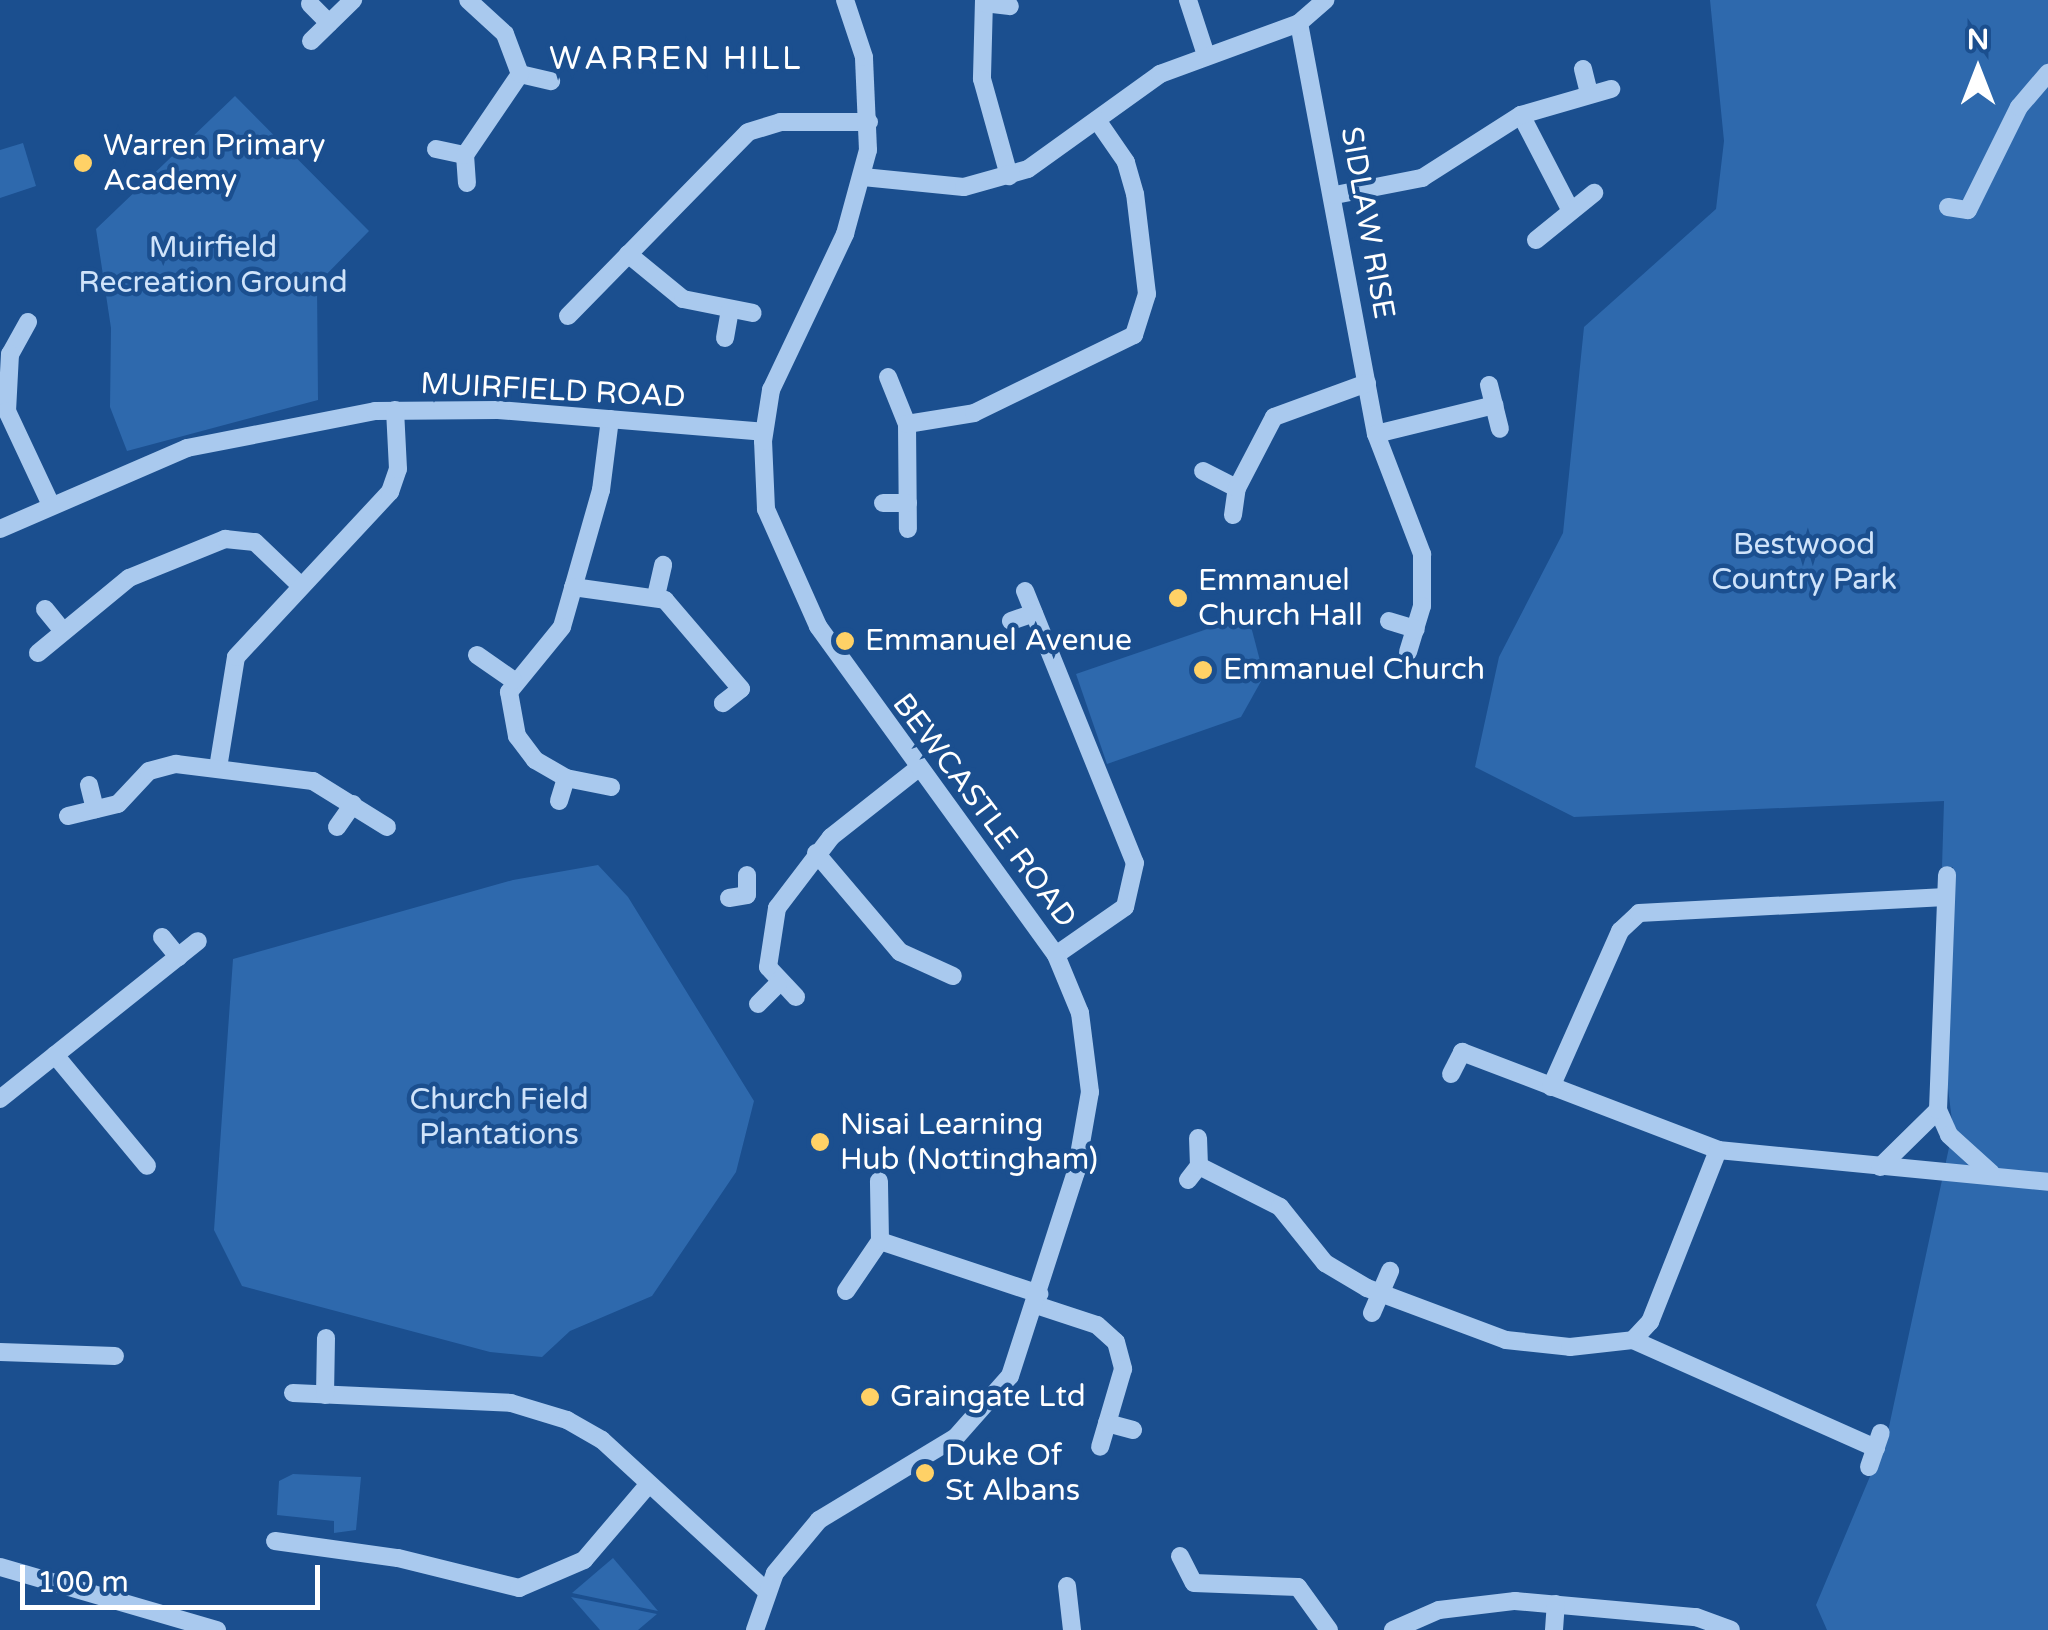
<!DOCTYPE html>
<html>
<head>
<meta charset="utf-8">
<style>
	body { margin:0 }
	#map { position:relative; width:2048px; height:1630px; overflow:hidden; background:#1b4f8f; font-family:"Varela Round",sans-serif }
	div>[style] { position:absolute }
	.green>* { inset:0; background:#2e69ad }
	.minor>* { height:18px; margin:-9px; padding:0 9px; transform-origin:9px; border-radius:9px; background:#a9c9ee }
	.dots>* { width:28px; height:28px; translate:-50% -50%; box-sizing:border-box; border:5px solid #1b4f8f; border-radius:50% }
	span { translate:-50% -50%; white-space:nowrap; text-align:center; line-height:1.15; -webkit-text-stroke:9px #1b4f8f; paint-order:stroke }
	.poi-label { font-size:30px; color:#fff }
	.left { translate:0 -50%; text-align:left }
	.street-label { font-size:30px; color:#fff }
	.park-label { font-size:30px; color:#cfe3fa }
	.neighbourhood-label { font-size:32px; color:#fff; letter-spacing:2.5px }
	.north { position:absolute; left:1928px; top:20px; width:100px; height:100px; -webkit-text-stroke:8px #1b4f8f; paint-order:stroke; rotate:0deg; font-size:28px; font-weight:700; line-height:40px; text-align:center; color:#fff }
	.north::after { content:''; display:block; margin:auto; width:35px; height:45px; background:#fff; clip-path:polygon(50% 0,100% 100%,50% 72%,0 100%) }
	.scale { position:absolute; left:20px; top:1565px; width:300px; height:45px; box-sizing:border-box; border:5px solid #fff; border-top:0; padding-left:12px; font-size:30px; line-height:35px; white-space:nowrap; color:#fff; -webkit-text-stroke:8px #1b4f8f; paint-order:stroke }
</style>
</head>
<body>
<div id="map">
	<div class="green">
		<i style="clip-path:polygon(1710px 0,2048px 0,2048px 1630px,1827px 1630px,1816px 1605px,1887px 1436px,1953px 1129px,1947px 1080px,1953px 867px,1942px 867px,1944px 801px,1574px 817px,1475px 767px,1499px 657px,1563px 533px,1584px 327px,1716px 209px,1724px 141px)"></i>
		<i style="clip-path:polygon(235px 96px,369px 231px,317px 284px,318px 400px,127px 451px,110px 407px,111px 328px,96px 229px)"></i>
		<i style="clip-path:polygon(23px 143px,36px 186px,0 198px,0 150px)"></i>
		<i style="clip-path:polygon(1248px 615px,1264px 676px,1241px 717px,1107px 764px,1076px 674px)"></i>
		<i style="clip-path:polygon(598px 865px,628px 897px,754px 1101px,736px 1172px,652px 1296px,570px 1331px,542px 1357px,490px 1352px,242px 1286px,214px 1230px,233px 959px,513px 880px)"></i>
		<i style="clip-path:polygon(293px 1474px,361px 1477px,356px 1530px,334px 1533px,334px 1521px,277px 1515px,279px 1481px)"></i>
		<i style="clip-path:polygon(613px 1558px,658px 1611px,572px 1593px)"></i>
		<i style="clip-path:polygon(571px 1597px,657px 1614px,638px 1630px,600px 1630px)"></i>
	</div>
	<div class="minor">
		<i style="left:984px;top:0;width:79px;rotate:91.5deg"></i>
		<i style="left:982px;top:79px;width:101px;rotate:74.4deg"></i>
		<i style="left:1188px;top:0;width:55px;rotate:71.9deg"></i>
		<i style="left:984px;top:3px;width:26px;rotate:7deg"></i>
		<i style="left:310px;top:4px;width:27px;rotate:45deg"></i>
		<i style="left:1299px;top:23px;width:418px;rotate:79.4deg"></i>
		<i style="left:1376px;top:434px;width:129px;rotate:69deg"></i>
		<i style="left:1422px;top:554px;width:52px;rotate:90deg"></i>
		<i style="left:1422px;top:606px;width:48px;rotate:106.9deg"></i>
		<i style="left:311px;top:41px;width:59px;rotate:-44.3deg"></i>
		<i style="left:1583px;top:69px;width:25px;rotate:76deg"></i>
		<i style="left:520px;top:74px;width:32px;rotate:13deg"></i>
		<i style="left:1521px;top:115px;width:108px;rotate:62.5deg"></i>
		<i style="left:436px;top:149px;width:30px;rotate:12deg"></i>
		<i style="left:465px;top:155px;width:28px;rotate:86deg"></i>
		<i style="left:465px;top:155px;width:98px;rotate:-55.8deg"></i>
		<i style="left:520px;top:74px;width:43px;rotate:-110.6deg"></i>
		<i style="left:505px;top:34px;width:50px;rotate:-137.4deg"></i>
		<i style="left:863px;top:177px;width:101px;rotate:5.7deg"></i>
		<i style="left:964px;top:187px;width:66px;rotate:-15.7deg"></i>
		<i style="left:1028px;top:169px;width:163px;rotate:-35.7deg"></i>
		<i style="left:1160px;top:74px;width:148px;rotate:-20.1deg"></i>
		<i style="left:1299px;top:23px;width:35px;rotate:-41deg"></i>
		<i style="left:1335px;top:195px;width:89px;rotate:-11.1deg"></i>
		<i style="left:1422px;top:178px;width:117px;rotate:-32.5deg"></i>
		<i style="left:1521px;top:115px;width:94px;rotate:-16.1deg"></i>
		<i style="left:1948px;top:207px;width:20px;rotate:9deg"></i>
		<i style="left:1968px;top:210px;width:115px;rotate:-63.7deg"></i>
		<i style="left:2019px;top:107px;width:45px;rotate:-49.5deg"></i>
		<i style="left:1536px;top:240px;width:75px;rotate:-39deg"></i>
		<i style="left:628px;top:254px;width:71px;rotate:39.3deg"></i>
		<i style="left:683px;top:299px;width:71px;rotate:11.3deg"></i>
		<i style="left:568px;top:316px;width:257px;rotate:-45.6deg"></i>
		<i style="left:748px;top:132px;width:34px;rotate:-17deg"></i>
		<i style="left:780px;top:122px;width:89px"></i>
		<i style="left:28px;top:322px;width:37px;rotate:119deg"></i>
		<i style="left:10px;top:354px;width:57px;rotate:93deg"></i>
		<i style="left:7px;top:411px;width:102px;rotate:64.9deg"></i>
		<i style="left:725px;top:338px;width:27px;rotate:-80deg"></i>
		<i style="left:888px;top:377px;width:51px;rotate:68deg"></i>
		<i style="left:907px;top:424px;width:105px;rotate:89.5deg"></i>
		<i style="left:1489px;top:385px;width:45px;rotate:76deg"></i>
		<i style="left:610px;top:419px;width:72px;rotate:97.2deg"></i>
		<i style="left:601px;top:490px;width:142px;rotate:105.9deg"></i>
		<i style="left:562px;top:627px;width:84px;rotate:129.2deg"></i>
		<i style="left:509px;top:692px;width:45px;rotate:79.7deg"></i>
		<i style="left:517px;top:736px;width:30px;rotate:53deg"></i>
		<i style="left:535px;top:760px;width:36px;rotate:30deg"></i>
		<i style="left:566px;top:778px;width:46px;rotate:11.3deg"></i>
		<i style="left:907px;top:424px;width:68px;rotate:-9.3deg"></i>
		<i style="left:974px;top:413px;width:178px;rotate:-26deg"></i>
		<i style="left:1134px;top:335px;width:43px;rotate:-72.4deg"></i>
		<i style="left:1147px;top:294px;width:101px;rotate:-96.8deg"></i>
		<i style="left:1135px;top:194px;width:33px;rotate:-106deg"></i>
		<i style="left:1126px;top:162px;width:51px;rotate:-124.6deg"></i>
		<i style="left:1376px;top:434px;width:122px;rotate:-13.7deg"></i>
		<i style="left:1203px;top:471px;width:38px;rotate:27deg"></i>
		<i style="left:883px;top:503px;width:25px"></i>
		<i style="left:1233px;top:515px;width:27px;rotate:-82deg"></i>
		<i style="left:1237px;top:488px;width:80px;rotate:-62.5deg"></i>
		<i style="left:1274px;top:417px;width:99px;rotate:-20.1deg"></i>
		<i style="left:0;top:529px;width:204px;rotate:-23.4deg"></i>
		<i style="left:187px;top:448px;width:192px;rotate:-11.1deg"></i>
		<i style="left:375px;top:411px;width:123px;rotate:-0.5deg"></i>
		<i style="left:498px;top:410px;width:266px;rotate:4.7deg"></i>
		<i style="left:573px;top:587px;width:93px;rotate:8deg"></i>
		<i style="left:665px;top:600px;width:117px;rotate:49.5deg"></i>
		<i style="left:741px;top:689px;width:23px;rotate:142deg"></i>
		<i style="left:1025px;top:591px;width:293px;rotate:68deg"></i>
		<i style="left:1135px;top:863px;width:45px;rotate:102.8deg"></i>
		<i style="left:1125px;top:907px;width:84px;rotate:145.2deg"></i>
		<i style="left:656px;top:596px;width:32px;rotate:-77deg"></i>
		<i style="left:45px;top:609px;width:26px;rotate:51deg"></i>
		<i style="left:1011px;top:621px;width:24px;rotate:-19deg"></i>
		<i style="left:1389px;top:621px;width:28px;rotate:17deg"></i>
		<i style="left:38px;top:653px;width:118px;rotate:-39.5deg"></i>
		<i style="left:129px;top:578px;width:104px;rotate:-22.1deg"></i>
		<i style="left:225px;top:539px;width:30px;rotate:6deg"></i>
		<i style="left:255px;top:542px;width:64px;rotate:43.7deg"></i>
		<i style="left:477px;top:655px;width:44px;rotate:34.8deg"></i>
		<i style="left:218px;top:768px;width:112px;rotate:-80.8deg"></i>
		<i style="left:236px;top:657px;width:226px;rotate:-47deg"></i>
		<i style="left:390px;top:492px;width:24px;rotate:-71deg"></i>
		<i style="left:398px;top:469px;width:59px;rotate:-92.9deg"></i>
		<i style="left:89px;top:785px;width:25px;rotate:76deg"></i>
		<i style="left:559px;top:801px;width:24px;rotate:-73deg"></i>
		<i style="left:68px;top:816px;width:51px;rotate:-13.5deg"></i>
		<i style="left:118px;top:804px;width:45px;rotate:-46.8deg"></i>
		<i style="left:149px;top:771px;width:28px;rotate:-15deg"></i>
		<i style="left:176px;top:764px;width:138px;rotate:7.1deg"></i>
		<i style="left:313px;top:781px;width:87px;rotate:31.9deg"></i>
		<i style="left:337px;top:827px;width:28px;rotate:-55deg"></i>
		<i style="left:816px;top:853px;width:130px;rotate:49.7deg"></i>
		<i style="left:900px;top:952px;width:58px;rotate:24.4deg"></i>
		<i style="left:729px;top:898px;width:18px;rotate:-9deg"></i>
		<i style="left:747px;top:895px;width:20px;rotate:-90deg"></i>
		<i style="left:162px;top:937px;width:26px;rotate:51deg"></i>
		<i style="left:796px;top:997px;width:41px;rotate:-133deg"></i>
		<i style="left:768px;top:967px;width:60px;rotate:-81.3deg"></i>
		<i style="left:777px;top:908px;width:89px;rotate:-52.7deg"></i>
		<i style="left:831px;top:837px;width:110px;rotate:-38.3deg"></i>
		<i style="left:758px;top:1004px;width:28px;rotate:-45deg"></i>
		<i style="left:55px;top:1055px;width:144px;rotate:50.3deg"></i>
		<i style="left:1451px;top:1074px;width:25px;rotate:-63deg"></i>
		<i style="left:1462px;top:1052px;width:274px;rotate:20.9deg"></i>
		<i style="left:1718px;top:1150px;width:332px;rotate:5.5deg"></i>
		<i style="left:1551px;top:1087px;width:171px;rotate:-66.1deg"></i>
		<i style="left:1620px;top:931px;width:26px;rotate:-43deg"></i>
		<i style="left:1639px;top:913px;width:307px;rotate:-3deg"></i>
		<i style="left:0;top:1099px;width:253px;rotate:-38.6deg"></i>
		<i style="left:1938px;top:1110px;width:27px;rotate:66deg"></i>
		<i style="left:1949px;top:1135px;width:57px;rotate:42.1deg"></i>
		<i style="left:1199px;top:1166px;width:91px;rotate:26.8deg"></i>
		<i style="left:1280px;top:1207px;width:72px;rotate:51.2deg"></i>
		<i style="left:1325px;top:1263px;width:49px;rotate:30.8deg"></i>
		<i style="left:1367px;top:1288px;width:148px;rotate:20.5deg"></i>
		<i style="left:1506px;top:1340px;width:64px;rotate:6.2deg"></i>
		<i style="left:1570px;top:1347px;width:63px;rotate:-6.3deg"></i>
		<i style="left:1633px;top:1340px;width:266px;rotate:24deg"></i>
		<i style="left:1880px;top:1167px;width:81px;rotate:-44.5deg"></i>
		<i style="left:1938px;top:1110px;width:235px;rotate:-87.8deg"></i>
		<i style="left:1188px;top:1180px;width:18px;rotate:-52deg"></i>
		<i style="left:1199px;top:1166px;width:28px;rotate:-92deg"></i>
		<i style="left:880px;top:1241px;width:168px;rotate:18.4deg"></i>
		<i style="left:846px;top:1291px;width:60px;rotate:-55.8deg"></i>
		<i style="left:880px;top:1241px;width:60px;rotate:-91deg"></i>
		<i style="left:1036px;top:1305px;width:64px;rotate:18.2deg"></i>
		<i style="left:1097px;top:1325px;width:25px;rotate:42deg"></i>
		<i style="left:1116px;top:1342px;width:28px;rotate:75deg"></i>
		<i style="left:1123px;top:1369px;width:81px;rotate:106.4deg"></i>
		<i style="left:1372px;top:1313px;width:46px;rotate:-66.8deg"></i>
		<i style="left:1633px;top:1340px;width:25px;rotate:-47deg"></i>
		<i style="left:1650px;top:1322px;width:185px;rotate:-68.4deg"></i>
		<i style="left:0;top:1352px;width:115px;rotate:2deg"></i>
		<i style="left:293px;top:1393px;width:218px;rotate:2.6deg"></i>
		<i style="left:511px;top:1403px;width:59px;rotate:16.9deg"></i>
		<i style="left:567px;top:1420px;width:40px;rotate:29.7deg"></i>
		<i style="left:602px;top:1440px;width:223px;rotate:42.6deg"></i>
		<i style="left:325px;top:1395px;width:57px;rotate:-89deg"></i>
		<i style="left:1107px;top:1423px;width:27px;rotate:15deg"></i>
		<i style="left:1869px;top:1467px;width:36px;rotate:-71deg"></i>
		<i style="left:275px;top:1541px;width:124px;rotate:7.9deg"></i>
		<i style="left:398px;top:1558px;width:125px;rotate:13.9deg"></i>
		<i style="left:519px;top:1588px;width:71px;rotate:-23.3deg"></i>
		<i style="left:584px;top:1560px;width:99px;rotate:-49.5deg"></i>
		<i style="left:1180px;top:1556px;width:30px;rotate:63deg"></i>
		<i style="left:1194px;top:1583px;width:104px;rotate:2.2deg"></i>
		<i style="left:1298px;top:1587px;width:53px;rotate:54.2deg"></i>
		<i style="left:0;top:1567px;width:226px;rotate:16.2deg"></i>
		<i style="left:1067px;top:1586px;width:44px;rotate:83.5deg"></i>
		<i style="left:755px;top:1630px;width:60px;rotate:-70.7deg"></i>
		<i style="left:775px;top:1573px;width:69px;rotate:-50.3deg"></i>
		<i style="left:819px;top:1520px;width:160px;rotate:-31.2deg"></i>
		<i style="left:956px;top:1437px;width:81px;rotate:-48.5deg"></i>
		<i style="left:1010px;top:1376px;width:214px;rotate:-72.1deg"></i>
		<i style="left:1076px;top:1172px;width:81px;rotate:-80.1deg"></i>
		<i style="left:1090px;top:1092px;width:80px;rotate:-97.2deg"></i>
		<i style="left:1080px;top:1013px;width:63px;rotate:-112.5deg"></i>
		<i style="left:1056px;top:955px;width:406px;rotate:-125.9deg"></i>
		<i style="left:818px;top:626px;width:128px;rotate:-114deg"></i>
		<i style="left:766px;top:509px;width:68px;rotate:-92.5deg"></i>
		<i style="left:763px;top:441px;width:52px;rotate:-81.1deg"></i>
		<i style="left:771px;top:390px;width:173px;rotate:-64.6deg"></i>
		<i style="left:845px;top:234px;width:87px;rotate:-74.7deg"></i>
		<i style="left:868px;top:150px;width:93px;rotate:-92.5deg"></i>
		<i style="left:864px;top:57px;width:60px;rotate:-108.4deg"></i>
		<i style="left:1393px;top:1630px;width:50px;rotate:-23.5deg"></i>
		<i style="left:1439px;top:1610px;width:77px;rotate:-6.8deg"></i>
		<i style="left:1515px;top:1601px;width:182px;rotate:5.1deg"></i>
		<i style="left:1696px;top:1617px;width:37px;rotate:20deg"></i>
		<i style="left:1554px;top:1630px;width:26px;rotate:-86deg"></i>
	</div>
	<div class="dots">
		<i style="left:83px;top:163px;background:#ffd166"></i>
		<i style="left:1178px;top:598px;background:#ffd166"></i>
		<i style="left:845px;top:641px;background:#ffd166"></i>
		<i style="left:1203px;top:670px;background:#ffd166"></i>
		<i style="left:820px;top:1142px;background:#ffd166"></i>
		<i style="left:870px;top:1397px;background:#ffd166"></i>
		<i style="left:925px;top:1473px;background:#ffd166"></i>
	</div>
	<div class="poi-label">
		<span class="left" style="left:103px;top:163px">Warren Primary<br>Academy</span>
		<span class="left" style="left:1198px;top:598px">Emmanuel<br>Church Hall</span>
		<span class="left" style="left:865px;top:641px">Emmanuel Avenue</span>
		<span class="left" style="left:1223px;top:670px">Emmanuel Church</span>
		<span class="left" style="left:840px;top:1142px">Nisai Learning<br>Hub (Nottingham)</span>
		<span class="left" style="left:890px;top:1397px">Graingate Ltd</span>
		<span class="left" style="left:945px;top:1473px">Duke Of<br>St Albans</span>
	</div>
	<div class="street-label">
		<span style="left:1367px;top:223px;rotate:80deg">SIDLAW RISE</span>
		<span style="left:553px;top:391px;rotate:3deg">MUIRFIELD ROAD</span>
		<span style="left:984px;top:811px;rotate:53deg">BEWCASTLE ROAD</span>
	</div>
	<div class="park-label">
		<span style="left:213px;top:265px">Muirfield<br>Recreation Ground</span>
		<span style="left:1804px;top:562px">Bestwood<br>Country Park</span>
		<span style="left:499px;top:1117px">Church Field<br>Plantations</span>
	</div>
	<div class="neighbourhood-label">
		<span style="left:676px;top:59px">WARREN HILL</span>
	</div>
	<div class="north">N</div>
	<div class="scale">100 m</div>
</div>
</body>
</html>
